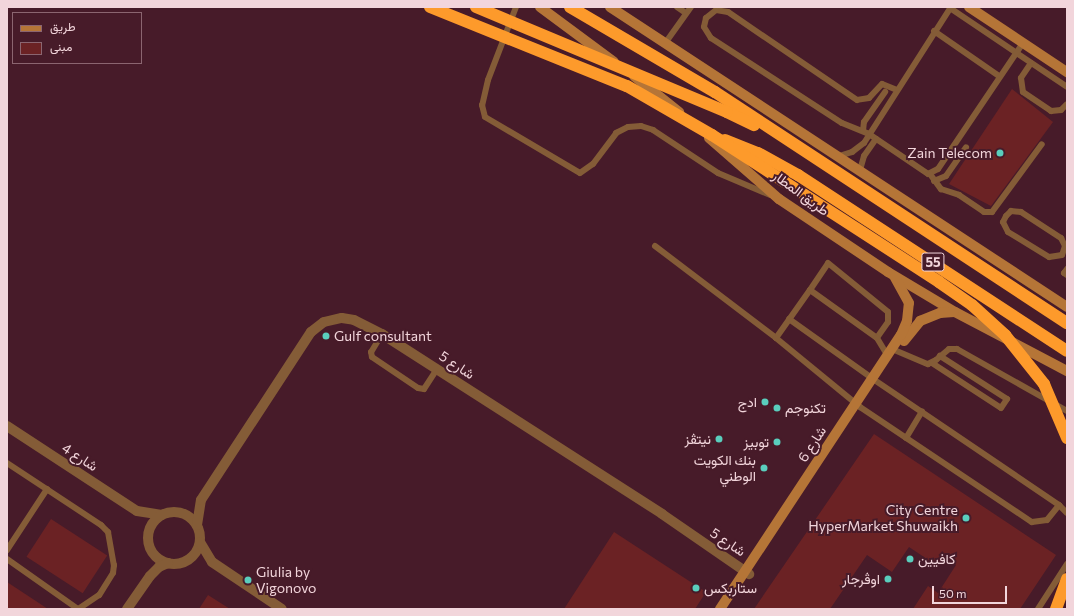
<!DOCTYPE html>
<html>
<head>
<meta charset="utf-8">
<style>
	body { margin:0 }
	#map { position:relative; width:1074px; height:616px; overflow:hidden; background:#471b29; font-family:Commissioner,Vazirmatn,sans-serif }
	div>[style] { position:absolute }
	.building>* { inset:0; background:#6b2224; transform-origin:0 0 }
	.lane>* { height:6px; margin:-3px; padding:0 3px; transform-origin:3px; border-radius:3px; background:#845c37 }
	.street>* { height:10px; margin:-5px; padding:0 5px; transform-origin:5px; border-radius:5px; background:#845c37 }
	.street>.ring { margin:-5px; padding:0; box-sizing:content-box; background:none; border:10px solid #845c37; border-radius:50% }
	.secondary>* { height:10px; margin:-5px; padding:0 5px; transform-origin:5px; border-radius:5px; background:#b57537 }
	.highway>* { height:12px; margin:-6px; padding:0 6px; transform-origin:6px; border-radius:6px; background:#fd9a2b }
	.highway-bridge>* { height:12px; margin:-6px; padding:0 6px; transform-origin:6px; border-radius:6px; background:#fd9a2b }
	.dots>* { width:11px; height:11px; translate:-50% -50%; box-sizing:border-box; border:2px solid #471b29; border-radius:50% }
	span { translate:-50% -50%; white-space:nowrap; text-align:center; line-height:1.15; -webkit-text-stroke:4px #471b29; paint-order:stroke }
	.shield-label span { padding:1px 3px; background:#471b29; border:1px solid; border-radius:3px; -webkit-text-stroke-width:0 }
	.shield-label { font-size:13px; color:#f2d5db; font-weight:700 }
	.poi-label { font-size:14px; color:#f2d5db }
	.right { translate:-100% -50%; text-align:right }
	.left { translate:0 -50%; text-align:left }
	.street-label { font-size:14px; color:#f2d5db }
	.frame { position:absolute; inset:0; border:8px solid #f2d5db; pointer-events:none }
	.legend { position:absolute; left:12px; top:12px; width:130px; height:52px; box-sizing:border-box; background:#471b29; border:1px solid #8b6570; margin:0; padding:5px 7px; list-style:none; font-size:12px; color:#f2d5db }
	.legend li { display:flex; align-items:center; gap:8px; height:20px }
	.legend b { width:20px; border:1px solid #8b6570 }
	.scale { position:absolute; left:932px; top:586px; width:75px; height:18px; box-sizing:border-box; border:2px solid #f2d5db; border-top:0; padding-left:5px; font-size:12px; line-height:14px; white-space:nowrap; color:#f2d5db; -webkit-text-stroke:3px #471b29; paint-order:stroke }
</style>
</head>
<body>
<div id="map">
	<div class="building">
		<i style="clip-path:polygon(1012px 89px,1053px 122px,991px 206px,949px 184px)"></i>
		<i style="clip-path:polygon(874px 434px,1056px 555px,1020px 609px,913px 609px,928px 586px,938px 593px,956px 565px,942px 556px,936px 565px,909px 547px,892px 572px,867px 555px,830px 609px,754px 609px)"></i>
		<i style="left:51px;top:519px;width:67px;height:45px;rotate:33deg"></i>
		<i style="clip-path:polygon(614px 532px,706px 592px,695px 609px,564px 609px)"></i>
		<i style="clip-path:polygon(7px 582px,48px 609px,7px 609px)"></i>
		<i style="clip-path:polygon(208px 595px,230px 609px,199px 609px)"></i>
	</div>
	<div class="lane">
		<i style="left:516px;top:7px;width:78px;rotate:111deg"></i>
		<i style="left:488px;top:80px;width:26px;rotate:103deg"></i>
		<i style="left:482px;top:105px;width:12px;rotate:76deg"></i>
		<i style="left:485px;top:117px;width:110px;rotate:30.5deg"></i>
		<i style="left:580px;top:173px;width:16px;rotate:-35deg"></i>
		<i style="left:593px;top:164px;width:39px;rotate:-53deg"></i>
		<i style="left:616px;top:133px;width:13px;rotate:-27deg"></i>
		<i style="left:628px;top:127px;width:13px;rotate:-4deg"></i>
		<i style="left:641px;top:126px;width:13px;rotate:18deg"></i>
		<i style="left:653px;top:130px;width:78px;rotate:33.5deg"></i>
		<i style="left:718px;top:173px;width:56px;rotate:22.9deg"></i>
		<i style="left:677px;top:7px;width:11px;rotate:34deg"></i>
		<i style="left:950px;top:8px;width:141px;rotate:34deg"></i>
		<i style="left:934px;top:31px;width:79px;rotate:34.7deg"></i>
		<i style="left:666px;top:42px;width:43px;rotate:-54.5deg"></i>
		<i style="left:1031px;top:63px;width:18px;rotate:124deg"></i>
		<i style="left:1021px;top:78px;width:14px;rotate:82deg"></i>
		<i style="left:1023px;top:92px;width:34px;rotate:34deg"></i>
		<i style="left:1051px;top:111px;width:10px;rotate:-6deg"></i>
		<i style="left:1061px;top:110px;width:8px;rotate:-45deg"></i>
		<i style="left:897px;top:90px;width:16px;rotate:-158deg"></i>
		<i style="left:882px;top:84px;width:19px;rotate:133deg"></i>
		<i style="left:869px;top:98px;width:12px;rotate:171deg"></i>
		<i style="left:857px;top:100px;width:156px;rotate:-145.7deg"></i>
		<i style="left:728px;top:12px;width:12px;rotate:-171deg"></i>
		<i style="left:716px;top:10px;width:13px;rotate:141deg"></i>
		<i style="left:706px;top:18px;width:9px;rotate:103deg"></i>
		<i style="left:704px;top:27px;width:13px;rotate:58deg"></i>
		<i style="left:711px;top:38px;width:156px;rotate:33deg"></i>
		<i style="left:842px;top:123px;width:29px;rotate:22deg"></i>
		<i style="left:869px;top:134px;width:71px;rotate:34.1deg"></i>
		<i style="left:928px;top:174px;width:11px;rotate:-27deg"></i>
		<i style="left:938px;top:169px;width:152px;rotate:-56deg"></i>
		<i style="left:863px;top:131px;width:9px;rotate:-84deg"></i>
		<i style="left:864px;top:122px;width:37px;rotate:-55deg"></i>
		<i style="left:839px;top:156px;width:14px;rotate:-17deg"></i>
		<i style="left:852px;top:152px;width:15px;rotate:-37deg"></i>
		<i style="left:864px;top:143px;width:161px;rotate:-57.4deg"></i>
		<i style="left:860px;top:170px;width:15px;rotate:-74deg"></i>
		<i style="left:864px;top:156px;width:21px;rotate:-55deg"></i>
		<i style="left:930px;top:174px;width:19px;rotate:54deg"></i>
		<i style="left:941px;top:189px;width:19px;rotate:18deg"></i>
		<i style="left:959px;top:195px;width:30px;rotate:34deg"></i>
		<i style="left:984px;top:212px;width:8px"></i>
		<i style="left:992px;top:212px;width:84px;rotate:-53.7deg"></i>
		<i style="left:934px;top:181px;width:13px;rotate:-23deg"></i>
		<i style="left:946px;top:176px;width:35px;rotate:-55deg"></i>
		<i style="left:1011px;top:211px;width:10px;rotate:6deg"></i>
		<i style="left:1021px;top:212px;width:48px;rotate:33deg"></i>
		<i style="left:1061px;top:238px;width:9px;rotate:63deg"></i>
		<i style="left:1065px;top:246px;width:9px;rotate:108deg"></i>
		<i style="left:1062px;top:255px;width:13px;rotate:171deg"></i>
		<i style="left:1049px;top:257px;width:48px;rotate:-148.6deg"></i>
		<i style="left:1008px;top:232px;width:11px;rotate:-117deg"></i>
		<i style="left:1003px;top:222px;width:7px;rotate:-63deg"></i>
		<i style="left:1006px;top:216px;width:7px;rotate:-45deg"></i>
		<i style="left:655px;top:246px;width:152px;rotate:37.2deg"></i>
		<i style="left:776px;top:338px;width:109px;rotate:39.4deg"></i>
		<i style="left:860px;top:407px;width:207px;rotate:33.8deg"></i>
		<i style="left:1032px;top:522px;width:15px;rotate:-8deg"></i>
		<i style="left:1047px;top:520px;width:19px;rotate:-51deg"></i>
		<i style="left:1067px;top:269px;width:5px;rotate:127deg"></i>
		<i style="left:1064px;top:273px;width:4px;rotate:34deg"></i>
		<i style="left:810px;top:290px;width:32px;rotate:-56deg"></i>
		<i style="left:828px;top:263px;width:77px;rotate:39.2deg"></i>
		<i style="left:888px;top:312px;width:10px;rotate:90deg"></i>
		<i style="left:888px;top:322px;width:19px;rotate:125deg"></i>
		<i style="left:789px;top:319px;width:103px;rotate:35.5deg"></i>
		<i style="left:873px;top:379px;width:225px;rotate:34.1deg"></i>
		<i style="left:1059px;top:505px;width:11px;rotate:45deg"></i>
		<i style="left:382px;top:334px;width:21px;rotate:121deg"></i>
		<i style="left:371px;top:352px;width:5px;rotate:79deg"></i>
		<i style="left:372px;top:357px;width:55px;rotate:34deg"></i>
		<i style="left:418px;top:388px;width:6px;rotate:9deg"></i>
		<i style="left:424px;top:389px;width:24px;rotate:-57deg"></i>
		<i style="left:776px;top:338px;width:59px;rotate:-54.7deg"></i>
		<i style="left:810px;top:290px;width:82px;rotate:35.6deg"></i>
		<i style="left:877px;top:338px;width:21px;rotate:59deg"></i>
		<i style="left:892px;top:349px;width:39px;rotate:23deg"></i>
		<i style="left:928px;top:364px;width:9px;rotate:-27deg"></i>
		<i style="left:936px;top:360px;width:17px;rotate:-40deg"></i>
		<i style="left:949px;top:349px;width:8px"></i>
		<i style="left:957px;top:349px;width:126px;rotate:29.4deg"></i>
		<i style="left:932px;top:363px;width:82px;rotate:33.1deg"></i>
		<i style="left:1001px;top:408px;width:11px;rotate:-56deg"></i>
		<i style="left:1007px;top:399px;width:80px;rotate:-147.3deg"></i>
		<i style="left:906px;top:438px;width:31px;rotate:-59deg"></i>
		<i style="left:7px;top:463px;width:113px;rotate:33.4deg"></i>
		<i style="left:101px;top:525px;width:10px;rotate:45deg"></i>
		<i style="left:108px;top:532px;width:34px;rotate:80deg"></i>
		<i style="left:114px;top:565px;width:8px;rotate:97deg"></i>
		<i style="left:113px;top:573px;width:26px;rotate:122deg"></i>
		<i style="left:99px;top:595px;width:25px;rotate:146deg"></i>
		<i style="left:7px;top:550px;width:73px;rotate:-56.7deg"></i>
		<i style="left:7px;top:559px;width:87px;rotate:35.2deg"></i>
		<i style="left:1038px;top:609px;width:54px;rotate:-57.2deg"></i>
	</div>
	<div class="street">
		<i style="left:7px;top:426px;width:155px;rotate:33.2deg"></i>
		<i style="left:137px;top:511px;width:25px;rotate:9deg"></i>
		<i class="ring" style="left:148px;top:512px;width:42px;height:42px"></i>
		<i style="left:197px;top:525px;width:25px;rotate:-81deg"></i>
		<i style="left:201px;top:500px;width:201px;rotate:-56.8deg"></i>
		<i style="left:311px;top:332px;width:16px;rotate:-38deg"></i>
		<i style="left:324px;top:322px;width:18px;rotate:-13deg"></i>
		<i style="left:342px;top:318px;width:12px;rotate:9deg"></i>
		<i style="left:354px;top:320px;width:31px;rotate:27deg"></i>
		<i style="left:382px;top:334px;width:333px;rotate:32.7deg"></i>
		<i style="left:662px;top:514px;width:106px;rotate:34.6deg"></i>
		<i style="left:200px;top:542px;width:23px;rotate:59deg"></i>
		<i style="left:212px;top:562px;width:84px;rotate:33.9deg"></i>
		<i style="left:127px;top:609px;width:40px;rotate:-55.1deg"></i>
		<i style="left:150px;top:576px;width:13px;rotate:-45deg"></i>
		<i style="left:159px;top:567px;width:10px;rotate:-24deg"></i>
	</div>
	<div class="secondary">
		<i style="left:540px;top:7px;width:92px;rotate:36.6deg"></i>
		<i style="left:610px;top:7px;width:547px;rotate:33.28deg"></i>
		<i style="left:969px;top:7px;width:118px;rotate:33.6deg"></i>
		<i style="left:634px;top:76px;width:58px;rotate:38.7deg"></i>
		<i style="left:709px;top:138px;width:93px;rotate:41.1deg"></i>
		<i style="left:779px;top:199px;width:131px;rotate:33.8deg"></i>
		<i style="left:888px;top:272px;width:78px;rotate:30.8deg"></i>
		<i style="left:955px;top:312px;width:127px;rotate:27.8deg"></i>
		<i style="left:904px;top:341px;width:26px;rotate:-51deg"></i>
		<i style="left:920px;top:321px;width:22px;rotate:-22deg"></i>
		<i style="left:940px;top:313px;width:14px;rotate:-4deg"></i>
		<i style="left:720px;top:609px;width:328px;rotate:-56.6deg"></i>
		<i style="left:901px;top:335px;width:15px;rotate:-67deg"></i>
		<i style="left:907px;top:321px;width:18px;rotate:-84deg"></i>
		<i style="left:909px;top:303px;width:29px;rotate:-119deg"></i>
	</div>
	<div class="highway">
		<i style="left:570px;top:7px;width:168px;rotate:30.4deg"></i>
		<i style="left:715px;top:92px;width:421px;rotate:33.3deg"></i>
		<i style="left:727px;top:112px;width:30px;rotate:26deg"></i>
		<i style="left:725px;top:140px;width:35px;rotate:22deg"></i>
		<i style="left:758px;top:153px;width:46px;rotate:28.8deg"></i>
		<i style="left:798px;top:175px;width:321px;rotate:33.2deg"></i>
	</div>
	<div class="highway-bridge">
		<i style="left:430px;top:7px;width:212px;rotate:21.9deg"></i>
		<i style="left:627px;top:86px;width:98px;rotate:30deg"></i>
		<i style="left:712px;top:135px;width:270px;rotate:32.9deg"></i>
		<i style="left:939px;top:282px;width:40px;rotate:34.9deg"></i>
		<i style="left:972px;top:305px;width:45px;rotate:42.3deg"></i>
		<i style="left:1005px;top:335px;width:63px;rotate:51.5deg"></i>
		<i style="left:1044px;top:384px;width:59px;rotate:66.9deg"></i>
		<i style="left:476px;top:7px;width:272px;rotate:22.7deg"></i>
		<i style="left:1056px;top:609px;width:32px;rotate:-70deg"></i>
	</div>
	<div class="dots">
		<i style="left:1000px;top:153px;background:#5acebd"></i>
		<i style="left:326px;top:336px;background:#5acebd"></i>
		<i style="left:765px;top:402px;background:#5acebd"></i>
		<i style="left:777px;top:408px;background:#5acebd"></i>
		<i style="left:719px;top:439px;background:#5acebd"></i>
		<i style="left:777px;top:442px;background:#5acebd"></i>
		<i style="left:764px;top:468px;background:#5acebd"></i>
		<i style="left:966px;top:518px;background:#5acebd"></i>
		<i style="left:910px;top:559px;background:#5acebd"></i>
		<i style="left:888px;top:579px;background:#5acebd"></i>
		<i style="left:248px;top:580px;background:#5acebd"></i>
		<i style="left:696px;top:588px;background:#5acebd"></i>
	</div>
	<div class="shield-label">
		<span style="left:933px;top:262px">55</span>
	</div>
	<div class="poi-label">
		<span class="right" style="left:992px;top:153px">Zain Telecom</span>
		<span class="left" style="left:334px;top:336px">Gulf consultant</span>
		<span class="right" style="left:757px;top:402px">ادج</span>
		<span class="left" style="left:785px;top:408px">تكنوجم</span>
		<span class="right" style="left:711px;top:439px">نيتڤز</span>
		<span class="right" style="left:769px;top:442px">توبيز</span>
		<span class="right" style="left:756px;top:468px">بنك الكويت<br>الوطني</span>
		<span class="right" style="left:958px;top:518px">City Centre<br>HyperMarket Shuwaikh</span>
		<span class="left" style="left:918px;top:559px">كافيين</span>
		<span class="left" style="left:256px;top:580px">Giulia by<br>Vigonovo</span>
		<span class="right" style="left:880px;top:579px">اوڤرجار</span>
		<span class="left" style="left:704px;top:588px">ستاربكس</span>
	</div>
	<div class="street-label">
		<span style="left:801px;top:193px;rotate:36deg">طريق المطار</span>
		<span style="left:457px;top:365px;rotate:33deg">شارع 5</span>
		<span style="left:812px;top:444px;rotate:-57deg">شارع 6</span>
		<span style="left:80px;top:457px;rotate:33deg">شارع 4</span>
		<span style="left:728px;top:542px;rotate:34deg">شارع 5</span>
	</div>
	<div class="frame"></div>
	<ul class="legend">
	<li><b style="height:5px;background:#b57537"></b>طريق</li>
	<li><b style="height:11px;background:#6b2224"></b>مبنى</li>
	</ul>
	<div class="scale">50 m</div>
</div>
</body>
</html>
